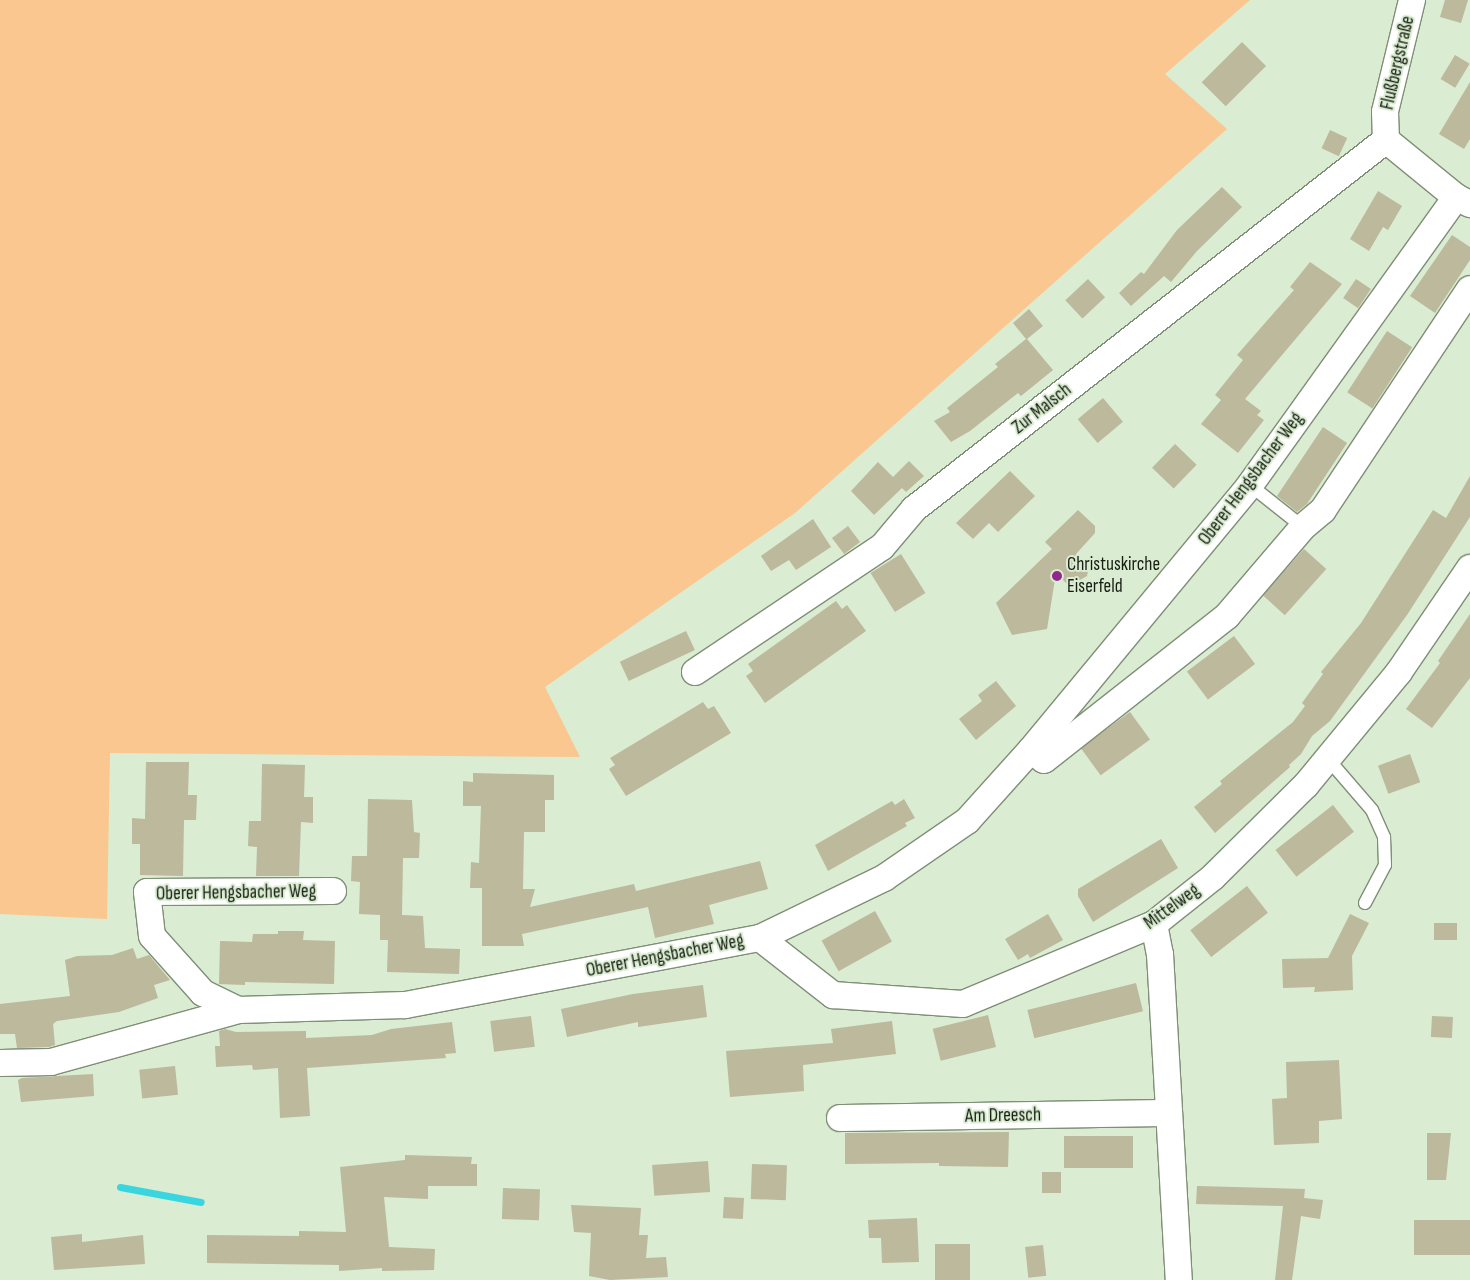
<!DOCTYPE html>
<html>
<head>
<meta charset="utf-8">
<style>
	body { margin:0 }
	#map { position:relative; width:1470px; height:1280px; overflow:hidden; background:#daecd1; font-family:"Sofia Sans Condensed",sans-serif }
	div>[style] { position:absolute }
	.green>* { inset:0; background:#f9c78f }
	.stream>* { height:7px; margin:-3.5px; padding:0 3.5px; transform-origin:3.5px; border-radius:3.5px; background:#3ad6df }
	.building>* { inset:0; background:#bcb99c; transform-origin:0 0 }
	.roads { filter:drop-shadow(1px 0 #7f8f77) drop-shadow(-1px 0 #7f8f77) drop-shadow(0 1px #7f8f77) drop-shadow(0 -1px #7f8f77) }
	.lane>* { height:12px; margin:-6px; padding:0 6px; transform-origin:6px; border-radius:6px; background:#fff }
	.street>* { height:26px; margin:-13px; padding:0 13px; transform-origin:13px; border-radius:13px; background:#fff }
	.dots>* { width:14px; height:14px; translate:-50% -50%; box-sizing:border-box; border:2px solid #daecd1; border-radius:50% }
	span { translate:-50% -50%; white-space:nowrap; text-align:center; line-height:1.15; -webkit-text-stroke:4px #daecd1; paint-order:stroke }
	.street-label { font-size:19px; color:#161d13 }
	.poi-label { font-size:19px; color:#161d13 }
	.left { translate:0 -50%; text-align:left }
</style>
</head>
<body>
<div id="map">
	<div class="green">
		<i style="clip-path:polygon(0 0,1250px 0,1165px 74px,1227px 129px,795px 513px,545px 687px,580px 757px,110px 753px,107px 919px,0 914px)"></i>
	</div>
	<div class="stream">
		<i style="left:120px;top:1187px;width:82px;rotate:10.5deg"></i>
	</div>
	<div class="building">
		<i style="clip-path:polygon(1445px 0,1468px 0,1461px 23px,1440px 17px)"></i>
		<i style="left:1242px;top:42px;width:34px;height:57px;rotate:45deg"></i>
		<i style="left:1455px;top:55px;width:17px;height:28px;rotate:31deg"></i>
		<i style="clip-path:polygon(1470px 82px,1470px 139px,1464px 149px,1439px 134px)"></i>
		<i style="left:1330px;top:130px;width:19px;height:20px;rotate:25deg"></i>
		<i style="clip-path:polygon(1222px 187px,1242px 207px,1197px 251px,1171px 282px,1164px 276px,1131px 306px,1119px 293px,1141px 272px,1144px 274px,1177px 230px)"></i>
		<i style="clip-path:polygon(1378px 191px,1402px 206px,1388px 230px,1383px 227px,1369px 251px,1350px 239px)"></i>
		<i style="clip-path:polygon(1452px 235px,1470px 247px,1470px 260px,1435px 313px,1410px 296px)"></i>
		<i style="clip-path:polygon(1310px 262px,1342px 284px,1245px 399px,1261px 411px,1257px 415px,1264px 420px,1238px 453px,1201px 424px,1221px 400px,1215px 395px,1243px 360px,1237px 355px,1294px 290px,1290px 287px)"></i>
		<i style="left:1088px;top:279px;width:25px;height:31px;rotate:47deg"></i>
		<i style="left:1356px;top:279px;width:18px;height:23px;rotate:34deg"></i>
		<i style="clip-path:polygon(1029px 309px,1043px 326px,1027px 339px,1053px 370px,1021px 396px,1018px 393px,970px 431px,951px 442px,934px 421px,950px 412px,947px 408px,998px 367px,995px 364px,1026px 339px,1013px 323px)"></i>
		<i style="left:1387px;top:331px;width:30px;height:73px;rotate:33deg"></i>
		<i style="left:1103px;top:398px;width:31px;height:33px;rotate:50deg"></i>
		<i style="clip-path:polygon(1323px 427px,1347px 443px,1307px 504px,1297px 512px,1277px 496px)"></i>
		<i style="left:1175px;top:444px;width:30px;height:33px;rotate:44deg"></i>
		<i style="clip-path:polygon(909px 461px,924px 476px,906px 492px,902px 488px,874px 515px,851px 491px,878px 462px,893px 477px)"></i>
		<i style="clip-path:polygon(1010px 471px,1035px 496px,998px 532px,989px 523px,973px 539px,956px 523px)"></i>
		<i style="clip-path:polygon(1470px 476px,1470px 517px,1407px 615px,1330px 721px,1312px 736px,1301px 754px,1289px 765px,1290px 767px,1215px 833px,1194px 807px,1222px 784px,1220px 781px,1293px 722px,1305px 706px,1302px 703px,1323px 674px,1321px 672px,1361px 623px,1433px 510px,1446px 518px)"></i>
		<i style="clip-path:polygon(1078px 510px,1095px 526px,1095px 533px,1076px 554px,1089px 566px,1087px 576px,1069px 586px,1056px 573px,1047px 629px,1012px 635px,996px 603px,1052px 549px,1045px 542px)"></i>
		<i style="clip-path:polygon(813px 519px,831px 547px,796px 570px,789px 560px,771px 571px,761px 556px)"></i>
		<i style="left:848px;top:526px;width:20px;height:20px;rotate:53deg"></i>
		<i style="left:1304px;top:549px;width:30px;height:62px;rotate:42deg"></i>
		<i style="left:901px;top:554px;width:46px;height:36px;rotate:58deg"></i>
		<i style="clip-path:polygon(836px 601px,842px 609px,847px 605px,866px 631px,765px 703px,746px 676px,753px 671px,748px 664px)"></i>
		<i style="clip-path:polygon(1470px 614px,1470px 678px,1432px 728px,1406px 709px,1440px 663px,1438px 661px)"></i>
		<i style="left:686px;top:631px;width:21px;height:73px;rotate:65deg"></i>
		<i style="left:1234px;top:636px;width:35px;height:59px;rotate:53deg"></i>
		<i style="clip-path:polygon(996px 681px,1016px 706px,976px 740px,959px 719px,982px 701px,978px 695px)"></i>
		<i style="clip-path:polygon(703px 702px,708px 709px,714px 706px,731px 733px,626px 796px,609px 769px,615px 765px,610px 758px)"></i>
		<i style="left:1130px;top:712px;width:34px;height:61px;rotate:54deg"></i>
		<i style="left:1410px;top:754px;width:30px;height:34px;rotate:70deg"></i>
		<i style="clip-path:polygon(146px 762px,189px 762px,188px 795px,197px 795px,196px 820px,184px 820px,183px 876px,140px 875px,140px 844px,132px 844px,132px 818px,145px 819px)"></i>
		<i style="clip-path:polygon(262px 764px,305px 765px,304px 797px,313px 797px,313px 823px,301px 822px,299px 876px,256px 876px,257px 847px,248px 846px,249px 821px,261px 821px)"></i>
		<i style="clip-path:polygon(473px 773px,554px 775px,554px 800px,545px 800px,545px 832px,524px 832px,523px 889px,535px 889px,530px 907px,634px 884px,636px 891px,760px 861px,768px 889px,709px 905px,714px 924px,655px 938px,648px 907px,522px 934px,524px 946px,482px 946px,482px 888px,470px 888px,471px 862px,479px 863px,481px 806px,463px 806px,463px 781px,473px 782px)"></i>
		<i style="clip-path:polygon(368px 799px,412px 800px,414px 832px,420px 833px,419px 858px,403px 858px,402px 915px,423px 916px,425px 948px,460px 949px,459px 974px,387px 972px,388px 940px,380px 940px,380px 915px,359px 914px,360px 882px,351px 881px,352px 856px,367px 856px)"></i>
		<i style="clip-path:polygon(904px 799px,915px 818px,905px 823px,907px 826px,828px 871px,815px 845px,892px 801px,895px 805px)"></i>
		<i style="left:1333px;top:805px;width:34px;height:73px;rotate:52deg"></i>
		<i style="clip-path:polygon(1161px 839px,1178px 868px,1093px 922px,1078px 896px,1078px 889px)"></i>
		<i style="left:1247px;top:886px;width:34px;height:72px;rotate:52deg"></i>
		<i style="left:875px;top:911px;width:35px;height:61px;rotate:61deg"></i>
		<i style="clip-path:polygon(1048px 914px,1063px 940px,1030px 958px,1028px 954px,1018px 960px,1005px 939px)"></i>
		<i style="clip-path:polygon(1350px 914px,1369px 923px,1352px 956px,1353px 990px,1314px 992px,1315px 987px,1283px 988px,1282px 959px,1328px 958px)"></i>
		<i style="left:1434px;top:923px;width:23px;height:17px"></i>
		<i style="clip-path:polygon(278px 931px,304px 931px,303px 940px,335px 941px,334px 984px,245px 982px,245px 985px,219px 984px,220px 941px,252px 942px,253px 934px,278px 934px)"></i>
		<i style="clip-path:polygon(133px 948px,137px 959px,149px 955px,170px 980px,154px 985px,158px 998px,119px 1012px,57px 1021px,53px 1024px,55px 1045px,49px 1047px,17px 1048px,15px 1034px,0 1034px,0 1004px,70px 996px,65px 960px,77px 956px,112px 955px)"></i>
		<i style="left:1136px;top:983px;width:29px;height:112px;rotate:76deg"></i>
		<i style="clip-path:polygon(703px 985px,707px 1017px,638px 1027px,638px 1022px,567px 1037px,561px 1009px,633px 994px)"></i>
		<i style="left:988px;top:1015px;width:33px;height:57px;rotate:76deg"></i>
		<i style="left:531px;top:1016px;width:31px;height:41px;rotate:83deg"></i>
		<i style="left:1432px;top:1016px;width:21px;height:21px;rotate:3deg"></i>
		<i style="clip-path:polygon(892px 1021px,896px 1054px,803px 1065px,804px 1091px,730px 1097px,726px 1051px,833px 1043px,831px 1029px)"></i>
		<i style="clip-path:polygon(452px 1022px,456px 1053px,445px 1054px,446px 1058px,307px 1068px,310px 1116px,280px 1118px,278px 1068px,253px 1070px,252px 1065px,216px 1067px,215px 1046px,220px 1046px,219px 1031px,225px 1029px,236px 1032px,306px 1031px,306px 1038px,372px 1035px,391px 1029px)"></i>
		<i style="clip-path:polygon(1339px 1060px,1342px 1119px,1319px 1121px,1319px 1143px,1274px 1145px,1272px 1099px,1287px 1098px,1286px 1062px)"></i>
		<i style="left:175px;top:1066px;width:29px;height:36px;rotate:84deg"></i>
		<i style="clip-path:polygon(93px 1074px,94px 1096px,21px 1102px,18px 1080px,22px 1078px)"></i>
		<i style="clip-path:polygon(1009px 1132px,1008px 1167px,939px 1166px,939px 1163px,845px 1164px,845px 1133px)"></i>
		<i style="clip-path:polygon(1427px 1133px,1451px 1133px,1446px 1180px,1427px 1180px)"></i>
		<i style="left:1064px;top:1136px;width:69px;height:32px"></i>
		<i style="clip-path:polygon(405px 1155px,472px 1157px,471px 1164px,477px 1164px,477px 1186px,428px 1186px,428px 1199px,384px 1197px,389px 1247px,435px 1249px,434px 1270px,382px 1271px,382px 1268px,339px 1271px,339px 1265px,207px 1263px,207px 1235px,299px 1236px,299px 1231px,346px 1232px,340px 1167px,405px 1160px)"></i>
		<i style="left:708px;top:1161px;width:31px;height:56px;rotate:86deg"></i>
		<i style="left:752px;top:1164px;width:35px;height:35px;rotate:2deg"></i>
		<i style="left:1061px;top:1172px;width:21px;height:19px;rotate:90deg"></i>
		<i style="clip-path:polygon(1197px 1186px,1305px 1189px,1304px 1198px,1323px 1200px,1320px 1219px,1301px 1216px,1292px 1280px,1275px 1280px,1283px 1206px,1196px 1204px)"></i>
		<i style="left:503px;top:1188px;width:37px;height:31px;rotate:2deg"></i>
		<i style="left:724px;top:1197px;width:20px;height:21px;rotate:3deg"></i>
		<i style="clip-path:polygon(571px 1205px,641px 1208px,639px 1235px,648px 1235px,646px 1258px,666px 1257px,668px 1277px,610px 1280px,589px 1276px,591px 1233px,574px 1232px)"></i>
		<i style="clip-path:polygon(917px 1218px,919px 1262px,882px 1263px,881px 1238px,869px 1238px,868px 1220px)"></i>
		<i style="left:1414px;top:1220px;width:56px;height:35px"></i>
		<i style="clip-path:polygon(82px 1234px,82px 1242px,143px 1235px,145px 1264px,54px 1270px,51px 1237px)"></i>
		<i style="left:935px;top:1244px;width:35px;height:36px"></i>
		<i style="left:1043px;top:1245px;width:31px;height:18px;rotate:84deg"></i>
	</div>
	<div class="roads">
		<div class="lane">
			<i style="left:1250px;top:485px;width:68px;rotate:38.4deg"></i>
			<i style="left:1328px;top:759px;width:67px;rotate:49.2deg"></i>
			<i style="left:1372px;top:810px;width:30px;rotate:66deg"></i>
			<i style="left:1384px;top:837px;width:28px;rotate:88deg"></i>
			<i style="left:1385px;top:865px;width:43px;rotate:117.8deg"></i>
		</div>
		<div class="street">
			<i style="left:1412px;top:0;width:115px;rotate:103.6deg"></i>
			<i style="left:1385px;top:112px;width:28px;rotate:88deg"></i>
			<i style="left:1386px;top:140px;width:90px;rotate:39.2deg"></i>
			<i style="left:1456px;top:197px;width:16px;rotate:27deg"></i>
			<i style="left:695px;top:672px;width:225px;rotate:-33.8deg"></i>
			<i style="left:882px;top:547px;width:50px;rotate:-49.9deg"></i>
			<i style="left:914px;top:509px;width:599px;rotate:-38.02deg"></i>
			<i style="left:1031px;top:750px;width:16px;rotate:38deg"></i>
			<i style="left:1044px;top:760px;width:233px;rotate:-38.2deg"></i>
			<i style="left:1227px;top:616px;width:117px;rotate:-49.5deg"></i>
			<i style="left:1303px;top:527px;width:26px;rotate:-40deg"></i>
			<i style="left:1323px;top:510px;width:265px;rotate:-56.4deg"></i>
			<i style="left:1154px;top:924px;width:31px;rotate:79deg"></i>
			<i style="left:1160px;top:954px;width:327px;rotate:86.7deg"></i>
			<i style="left:760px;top:938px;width:93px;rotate:38deg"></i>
			<i style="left:833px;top:995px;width:130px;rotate:4deg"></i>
			<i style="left:963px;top:1004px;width:207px;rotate:-22.7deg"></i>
			<i style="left:1154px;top:924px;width:75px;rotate:-38.5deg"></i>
			<i style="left:1213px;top:877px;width:131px;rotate:-44.7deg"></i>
			<i style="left:1306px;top:785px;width:146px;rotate:-50.5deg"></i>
			<i style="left:1399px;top:672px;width:126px;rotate:-55.7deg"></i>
			<i style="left:238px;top:1010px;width:39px;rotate:-154deg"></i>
			<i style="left:203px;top:993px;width:76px;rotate:-131.8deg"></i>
			<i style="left:152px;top:936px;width:44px;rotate:-96.5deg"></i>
			<i style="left:147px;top:892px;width:186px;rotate:-0.3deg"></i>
			<i style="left:0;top:1063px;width:51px;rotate:-1.1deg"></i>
			<i style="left:51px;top:1062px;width:194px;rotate:-15.5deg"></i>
			<i style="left:238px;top:1010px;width:167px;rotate:-1.7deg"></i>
			<i style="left:405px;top:1005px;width:361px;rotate:-10.7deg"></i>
			<i style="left:760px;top:938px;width:138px;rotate:-25.8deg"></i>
			<i style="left:884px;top:878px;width:101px;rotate:-34.5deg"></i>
			<i style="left:967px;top:821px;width:96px;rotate:-48deg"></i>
			<i style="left:1031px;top:750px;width:344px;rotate:-50.4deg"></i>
			<i style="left:1250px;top:485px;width:354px;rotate:-54.4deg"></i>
			<i style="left:840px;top:1118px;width:327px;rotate:-0.9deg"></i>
		</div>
	</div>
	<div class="dots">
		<i style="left:1057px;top:576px;background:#92288b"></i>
	</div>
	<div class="street-label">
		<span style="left:1398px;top:63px;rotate:-77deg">Flußbergstraße</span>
		<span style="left:1042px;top:409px;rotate:-38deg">Zur Malsch</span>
		<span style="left:1251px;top:479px;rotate:-53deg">Oberer Hengsbacher Weg</span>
		<span style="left:236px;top:893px;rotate:-1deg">Oberer Hengsbacher Weg</span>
		<span style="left:1172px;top:907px;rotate:-36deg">Mittelweg</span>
		<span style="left:665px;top:956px;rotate:-11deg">Oberer Hengsbacher Weg</span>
		<span style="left:1003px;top:1116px;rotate:-1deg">Am Dreesch</span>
	</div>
	<div class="poi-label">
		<span class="left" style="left:1067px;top:576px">Christuskirche<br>Eiserfeld</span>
	</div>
</div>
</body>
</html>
